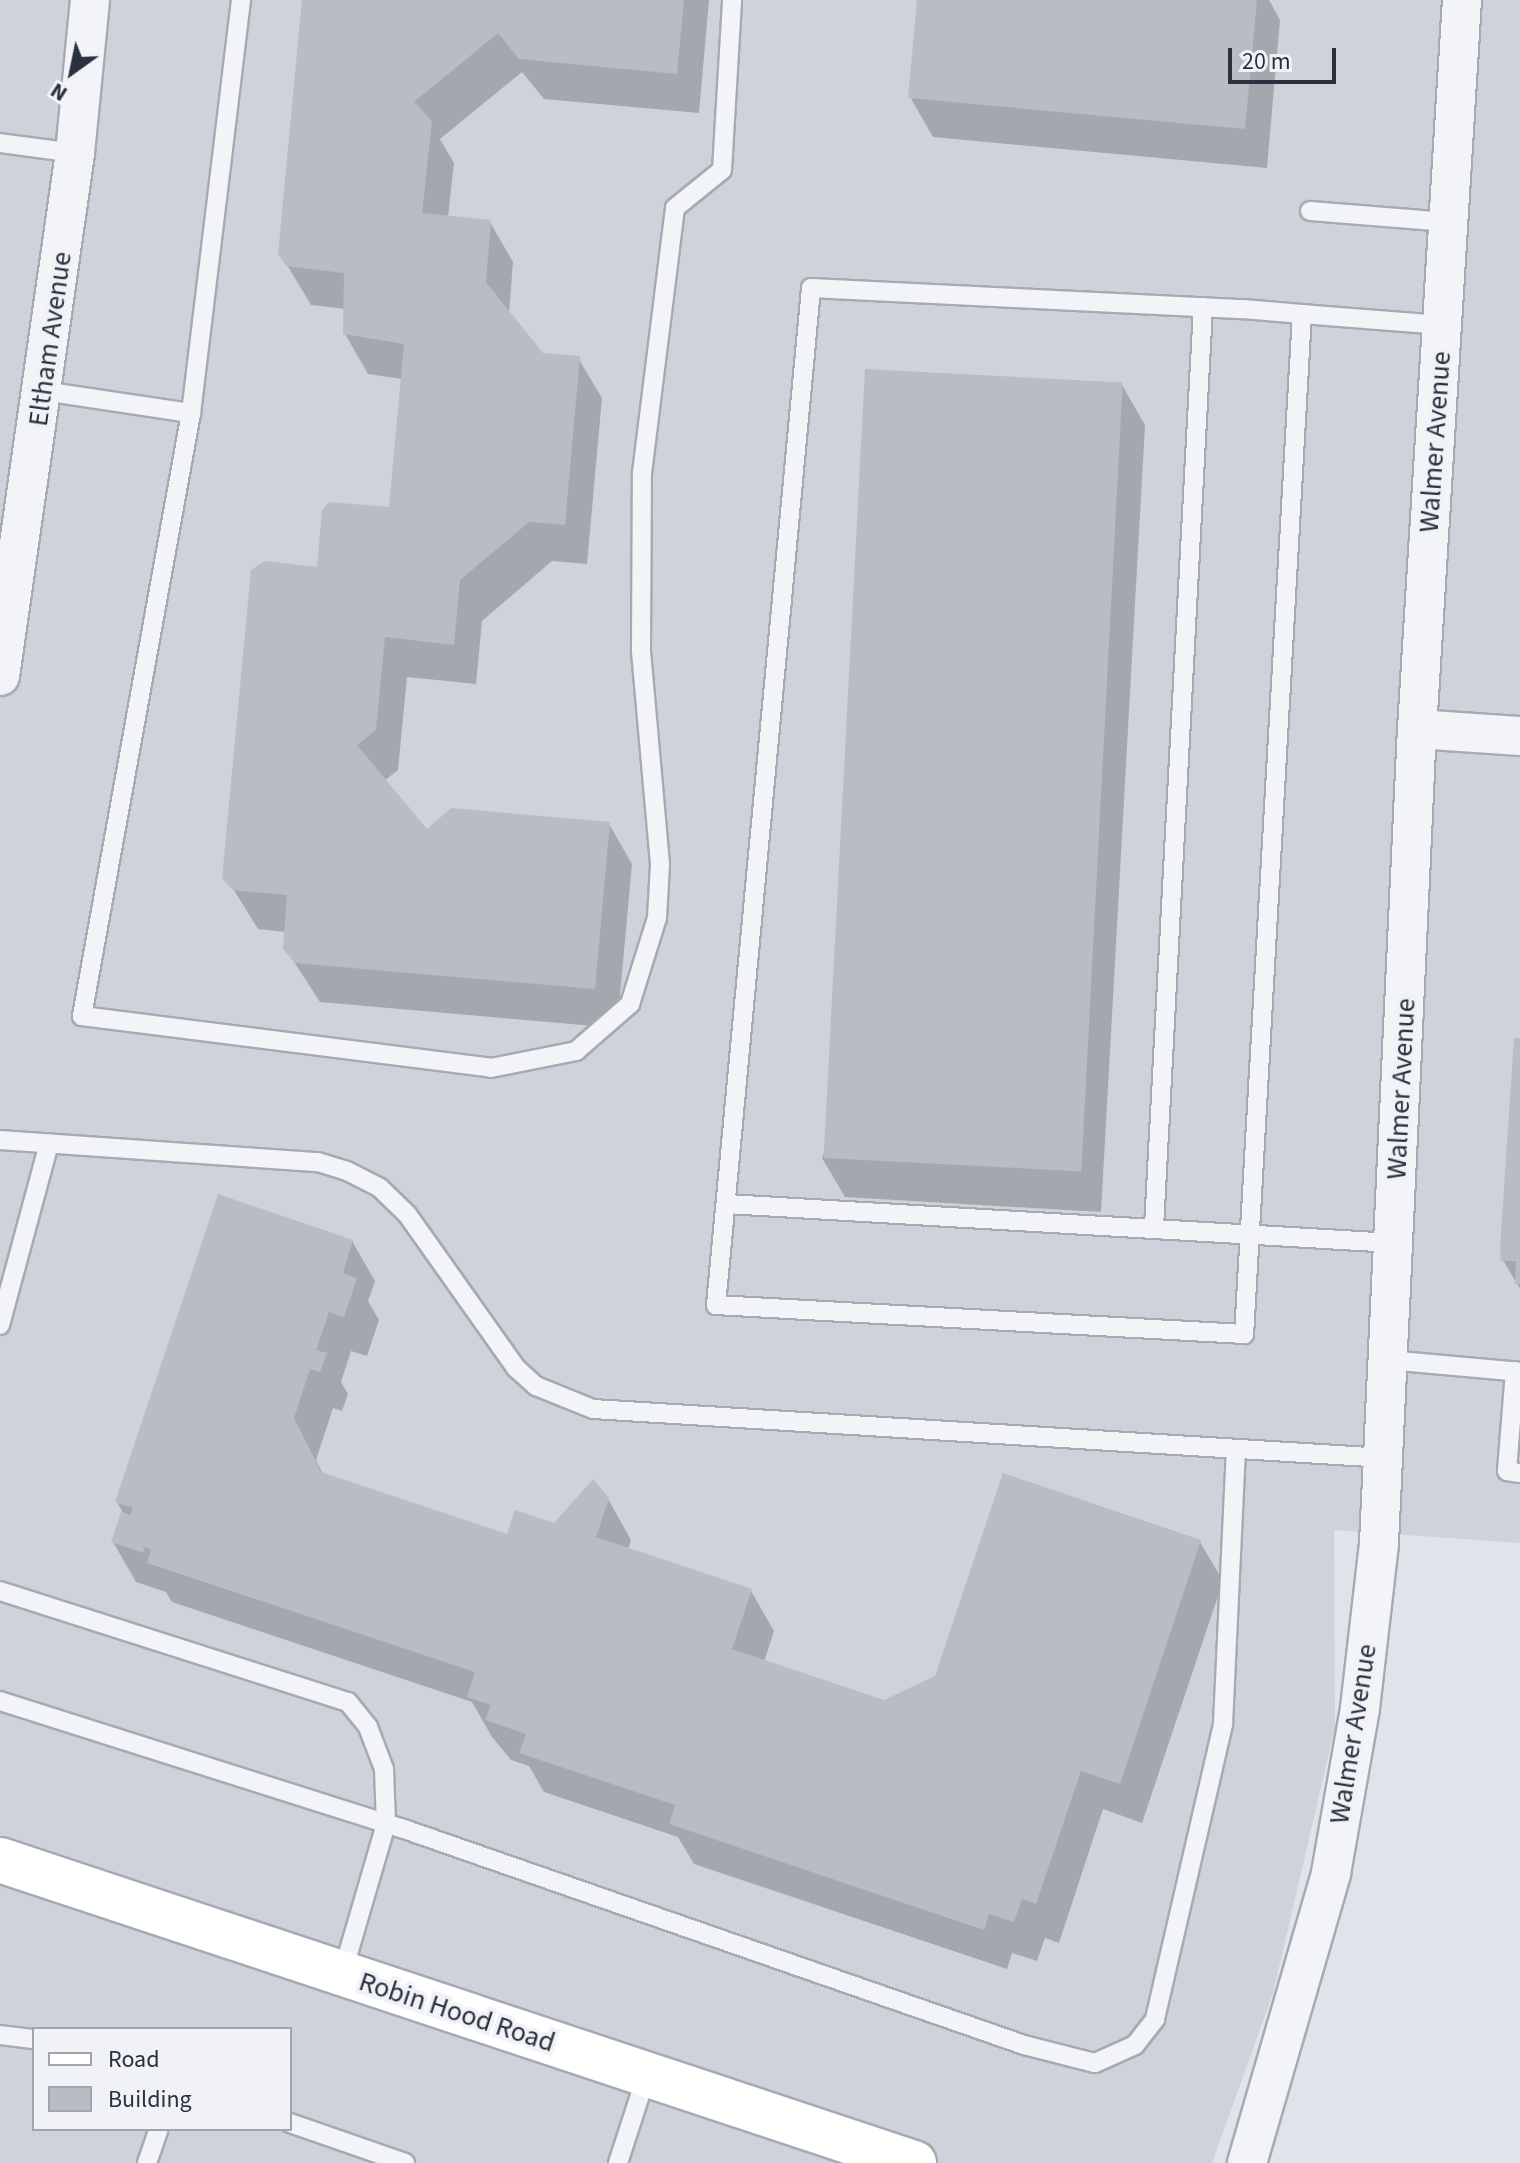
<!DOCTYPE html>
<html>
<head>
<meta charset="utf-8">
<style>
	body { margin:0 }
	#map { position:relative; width:1520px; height:2163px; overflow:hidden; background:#e0e3e9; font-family:"Source Sans 3",sans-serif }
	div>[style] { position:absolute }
	.built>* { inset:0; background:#ced2da }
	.shadow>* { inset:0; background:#0003 }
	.building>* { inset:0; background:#b8bcc5; transform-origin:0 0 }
	.roads { filter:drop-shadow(2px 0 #a5aab3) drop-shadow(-2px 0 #a5aab3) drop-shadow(0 2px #a5aab3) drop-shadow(0 -2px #a5aab3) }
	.lane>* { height:18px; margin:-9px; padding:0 9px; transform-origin:9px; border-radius:9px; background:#f3f4f7 }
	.street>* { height:38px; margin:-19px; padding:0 19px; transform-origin:19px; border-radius:19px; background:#f3f4f7 }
	.secondary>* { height:44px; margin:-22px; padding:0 22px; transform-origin:22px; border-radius:22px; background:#fff }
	span { translate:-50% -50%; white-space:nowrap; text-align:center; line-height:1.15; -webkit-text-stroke:8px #f0f2f6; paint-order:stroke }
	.street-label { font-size:28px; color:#29303f }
	.legend { position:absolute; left:32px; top:2027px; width:260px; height:104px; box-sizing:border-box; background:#f0f2f6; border:2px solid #a0a4ad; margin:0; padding:10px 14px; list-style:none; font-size:24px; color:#29303f }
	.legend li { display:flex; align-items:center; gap:16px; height:40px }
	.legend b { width:40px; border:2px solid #a0a4ad }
	.north { position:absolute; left:32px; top:32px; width:80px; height:80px; -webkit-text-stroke:6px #f0f2f6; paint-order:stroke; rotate:213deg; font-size:22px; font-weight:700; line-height:32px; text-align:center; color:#29303f }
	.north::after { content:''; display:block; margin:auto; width:28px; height:36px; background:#29303f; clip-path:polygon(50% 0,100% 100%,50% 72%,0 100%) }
	.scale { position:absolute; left:1228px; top:48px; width:108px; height:36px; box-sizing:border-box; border:4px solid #29303f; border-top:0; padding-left:10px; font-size:24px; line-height:28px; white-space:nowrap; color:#29303f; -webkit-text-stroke:6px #f0f2f6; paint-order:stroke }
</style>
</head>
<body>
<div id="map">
	<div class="built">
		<i style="clip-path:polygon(evenodd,0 0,1520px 0,1520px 1543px,1334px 1530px,1335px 1727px,1273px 1993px,1212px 2163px,0 2163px,0 0,34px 2029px,290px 2029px,290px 2129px,34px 2129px,34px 2029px)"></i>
	</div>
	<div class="shadow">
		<i style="clip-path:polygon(306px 0,709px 0,699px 113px,544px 99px,522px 72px,440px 139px,454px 163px,448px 217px,490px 222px,513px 262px,509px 314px,542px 355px,578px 358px,602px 398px,587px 564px,552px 561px,482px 621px,476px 684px,407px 677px,398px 770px,384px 781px,427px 832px,609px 824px,632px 864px,617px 1028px,320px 1002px,285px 948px,286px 932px,258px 929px,224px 874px,319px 569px,390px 509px,402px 379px,368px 374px,345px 334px,346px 309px,311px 305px,280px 253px)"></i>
		<i style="clip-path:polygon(919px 0,1269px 0,1280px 20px,1267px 168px,933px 137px,910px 97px)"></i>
		<i style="clip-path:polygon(1122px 385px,1145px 425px,1101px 1212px,845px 1197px,822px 1158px)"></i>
		<i style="clip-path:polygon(1516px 1040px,1520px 1040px,1520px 1289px,1503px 1260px)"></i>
		<i style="clip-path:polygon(352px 1241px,375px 1281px,368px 1301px,379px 1320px,367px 1356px,351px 1351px,341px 1382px,348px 1394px,342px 1411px,333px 1408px,316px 1460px,323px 1474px,509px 1536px,555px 1525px,608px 1499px,631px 1540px,628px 1549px,751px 1591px,774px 1631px,764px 1662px,884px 1702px,1200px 1542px,1223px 1581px,1142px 1823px,1103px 1809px,1059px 1943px,1045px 1938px,1037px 1961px,1012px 1953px,1007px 1969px,694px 1864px,678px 1837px,544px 1792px,529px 1766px,511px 1760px,492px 1737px,472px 1702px,172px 1602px,166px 1592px,136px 1582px,113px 1542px,123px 1513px,117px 1502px)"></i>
	</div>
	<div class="building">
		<i style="clip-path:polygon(302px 0,684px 0,677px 74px,519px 59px,498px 33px,414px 102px,432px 121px,422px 213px,491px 220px,486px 282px,543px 353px,580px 356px,565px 525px,529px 522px,460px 580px,454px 645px,385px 637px,376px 730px,357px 745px,427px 829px,451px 808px,610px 822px,595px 989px,295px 963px,283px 949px,287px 895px,233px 890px,222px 878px,251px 570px,265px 561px,317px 567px,322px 510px,329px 502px,389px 507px,404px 344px,343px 334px,344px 273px,286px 266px,278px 254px)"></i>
		<i style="clip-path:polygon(917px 0,1257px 0,1245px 129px,908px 98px)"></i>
		<i style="left:865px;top:369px;width:258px;height:790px;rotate:3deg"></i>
		<i style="clip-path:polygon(1514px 1038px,1520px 1038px,1520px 1284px,1515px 1284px,1516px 1261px,1501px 1261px,1500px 1248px)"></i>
		<i style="clip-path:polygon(218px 1194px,353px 1240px,343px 1273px,357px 1278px,344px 1317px,329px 1312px,316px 1350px,327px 1353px,320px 1372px,310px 1369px,294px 1418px,321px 1472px,507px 1534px,515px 1510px,554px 1523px,593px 1479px,609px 1498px,596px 1537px,752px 1589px,732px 1649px,884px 1700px,935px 1676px,1003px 1473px,1201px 1540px,1120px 1784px,1081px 1771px,1036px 1904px,1022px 1899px,1014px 1922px,989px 1914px,984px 1930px,669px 1824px,675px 1805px,519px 1753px,526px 1734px,485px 1720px,491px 1705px,467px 1697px,475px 1672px,147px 1563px,151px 1550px,145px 1547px,143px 1553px,111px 1542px,121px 1512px,130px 1515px,133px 1508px,115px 1502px)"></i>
	</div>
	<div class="roads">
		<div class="lane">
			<i style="left:241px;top:0;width:416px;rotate:96.9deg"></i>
			<i style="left:191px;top:413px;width:613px;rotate:100.25deg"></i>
			<i style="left:82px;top:1016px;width:412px;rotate:7.2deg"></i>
			<i style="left:491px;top:1068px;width:87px;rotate:-11.3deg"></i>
			<i style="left:576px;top:1051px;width:72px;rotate:-41deg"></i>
			<i style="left:630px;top:1004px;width:90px;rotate:-72.6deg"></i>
			<i style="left:657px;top:918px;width:54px;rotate:-86.8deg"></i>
			<i style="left:660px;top:864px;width:216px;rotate:-95.1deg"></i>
			<i style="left:641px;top:649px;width:176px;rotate:-89.7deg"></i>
			<i style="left:642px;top:473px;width:267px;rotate:-82.9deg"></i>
			<i style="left:675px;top:208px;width:60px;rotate:-39deg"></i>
			<i style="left:722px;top:170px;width:170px;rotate:-86.6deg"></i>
			<i style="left:0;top:143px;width:76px;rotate:7.6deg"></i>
			<i style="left:1310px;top:211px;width:138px;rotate:4.6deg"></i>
			<i style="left:1302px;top:314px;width:1022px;rotate:93.25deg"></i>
			<i style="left:1244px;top:1334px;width:529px;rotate:-176.86deg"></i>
			<i style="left:716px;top:1305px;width:1021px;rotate:-84.66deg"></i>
			<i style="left:811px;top:288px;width:433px;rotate:2.8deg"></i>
			<i style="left:1243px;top:309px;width:59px;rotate:4.8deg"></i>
			<i style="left:1302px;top:314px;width:140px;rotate:4.5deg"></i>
			<i style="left:43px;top:391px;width:150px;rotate:8.5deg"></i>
			<i style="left:0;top:1140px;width:319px;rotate:4deg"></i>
			<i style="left:318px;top:1162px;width:30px;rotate:17deg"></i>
			<i style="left:347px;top:1171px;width:37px;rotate:27deg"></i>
			<i style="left:380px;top:1188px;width:37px;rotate:44deg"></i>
			<i style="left:407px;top:1214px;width:189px;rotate:54.7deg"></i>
			<i style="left:516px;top:1368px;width:27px;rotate:42deg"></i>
			<i style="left:536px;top:1386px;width:61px;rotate:22deg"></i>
			<i style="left:593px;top:1409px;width:794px;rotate:3.54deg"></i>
			<i style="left:727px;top:1204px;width:668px;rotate:3.35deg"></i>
			<i style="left:1154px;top:1227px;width:921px;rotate:-86.95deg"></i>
			<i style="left:0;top:1325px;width:188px;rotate:-74.9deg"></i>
			<i style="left:1389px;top:1360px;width:132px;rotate:5.2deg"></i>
			<i style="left:1515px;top:1371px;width:100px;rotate:94.6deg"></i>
			<i style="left:1507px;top:1471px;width:13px;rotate:9deg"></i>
			<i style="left:0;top:1591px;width:365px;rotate:17.7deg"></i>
			<i style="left:348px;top:1702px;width:32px;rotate:51deg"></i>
			<i style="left:368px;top:1727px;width:45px;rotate:69.1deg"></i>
			<i style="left:384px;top:1769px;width:55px;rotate:87.9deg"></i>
			<i style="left:386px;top:1824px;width:156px;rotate:106.3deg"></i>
			<i style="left:0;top:1701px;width:421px;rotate:17.6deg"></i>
			<i style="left:401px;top:1828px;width:660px;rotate:19.2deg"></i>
			<i style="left:1024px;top:2045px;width:73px;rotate:14.2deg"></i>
			<i style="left:1095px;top:2063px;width:44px;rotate:-24.2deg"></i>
			<i style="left:1135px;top:2045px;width:33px;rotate:-52deg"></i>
			<i style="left:1155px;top:2019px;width:303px;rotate:-77deg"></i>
			<i style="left:1223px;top:1724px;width:275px;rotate:-87.3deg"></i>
			<i style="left:0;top:2035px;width:34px;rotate:7deg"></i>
			<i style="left:290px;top:2123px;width:122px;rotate:19.2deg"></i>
			<i style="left:147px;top:2163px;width:36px;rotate:-71deg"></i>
			<i style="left:618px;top:2163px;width:94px;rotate:-72deg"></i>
		</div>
		<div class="street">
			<i style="left:0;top:676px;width:528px;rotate:-81.84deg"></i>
			<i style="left:75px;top:153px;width:154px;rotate:-84.4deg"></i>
			<i style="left:1417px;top:729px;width:103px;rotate:3.9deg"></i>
			<i style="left:1247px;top:2163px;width:302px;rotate:-73.8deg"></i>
			<i style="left:1331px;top:1873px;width:168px;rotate:-80deg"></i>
			<i style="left:1360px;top:1708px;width:166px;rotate:-83.4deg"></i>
			<i style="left:1379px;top:1543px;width:815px;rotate:-87.33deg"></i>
			<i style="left:1417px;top:729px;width:730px;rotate:-86.47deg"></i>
		</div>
		<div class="secondary">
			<i style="left:0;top:1860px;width:963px;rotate:18.34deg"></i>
		</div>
	</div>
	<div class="street-label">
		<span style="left:50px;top:339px;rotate:-82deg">Eltham Avenue</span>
		<span style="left:1435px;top:442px;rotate:-86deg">Walmer Avenue</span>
		<span style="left:1401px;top:1089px;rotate:-87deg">Walmer Avenue</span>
		<span style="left:1353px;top:1734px;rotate:-81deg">Walmer Avenue</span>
		<span style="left:457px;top:2012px;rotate:18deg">Robin Hood Road</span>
	</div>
	<ul class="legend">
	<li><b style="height:10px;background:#fff"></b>Road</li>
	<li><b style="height:22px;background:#b8bcc5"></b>Building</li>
	</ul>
	<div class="north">N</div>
	<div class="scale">20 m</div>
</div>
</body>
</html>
